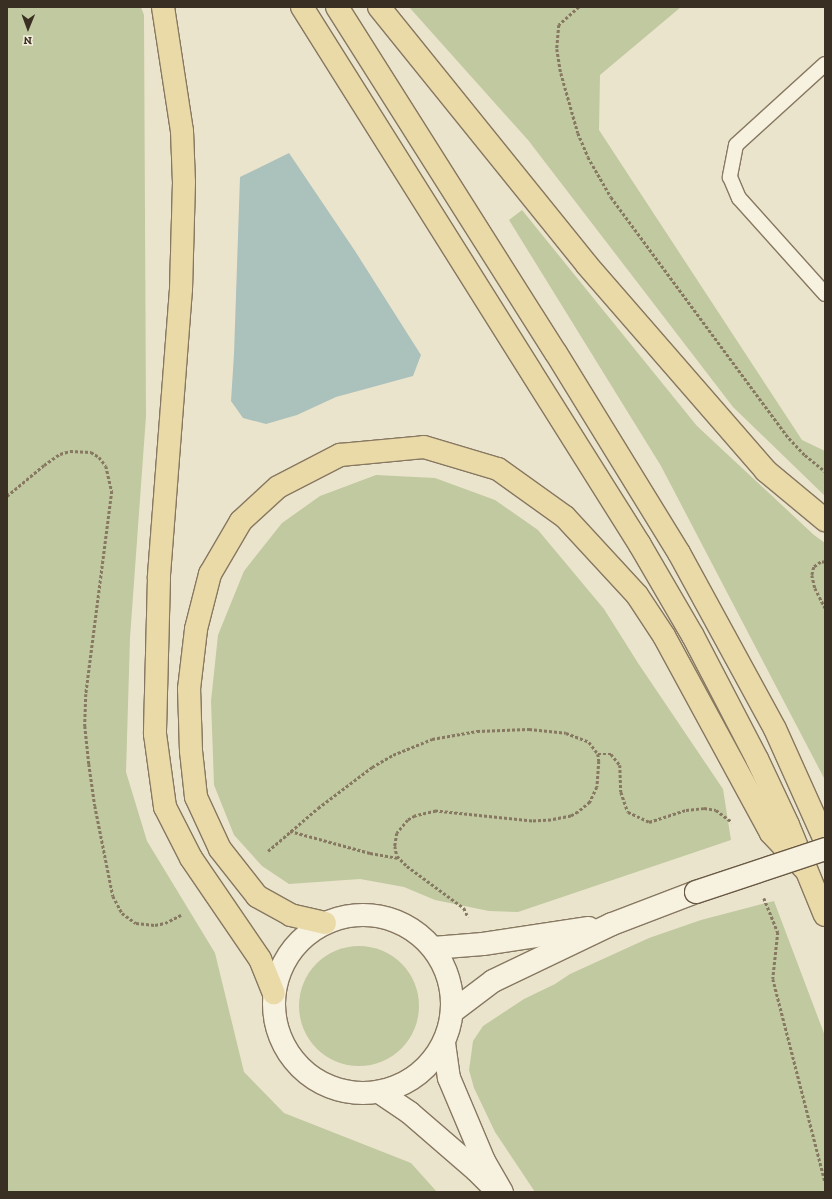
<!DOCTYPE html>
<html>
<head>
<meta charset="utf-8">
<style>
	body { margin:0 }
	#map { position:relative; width:832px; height:1199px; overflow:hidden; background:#ebe4cc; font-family:"Zilla Slab",serif }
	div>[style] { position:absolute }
	.green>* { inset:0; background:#c1c9a0 }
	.round { border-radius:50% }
	.water>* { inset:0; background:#abc1bc }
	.path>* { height:2.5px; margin-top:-1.25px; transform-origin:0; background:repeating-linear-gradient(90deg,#877861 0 3px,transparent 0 5px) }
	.roads { filter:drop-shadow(1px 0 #877861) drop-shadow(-1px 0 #877861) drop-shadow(0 1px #877861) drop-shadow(0 -1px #877861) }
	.lane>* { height:14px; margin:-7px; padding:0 7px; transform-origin:7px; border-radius:7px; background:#f7f1df }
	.secondary>* { height:22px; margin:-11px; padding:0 11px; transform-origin:11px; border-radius:11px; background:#f7f1df }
	.secondary>.ring { margin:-11px; padding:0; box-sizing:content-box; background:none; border:22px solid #f7f1df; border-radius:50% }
	.primary>* { height:22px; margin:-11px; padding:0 11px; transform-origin:11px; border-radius:11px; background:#eadaa8 }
	.bridges { filter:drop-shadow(1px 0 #695944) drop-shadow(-1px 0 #695944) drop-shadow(0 1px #695944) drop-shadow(0 -1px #695944) }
	.secondary-bridge>* { height:22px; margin:-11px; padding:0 11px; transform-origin:11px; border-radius:11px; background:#f7f1df }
	span { translate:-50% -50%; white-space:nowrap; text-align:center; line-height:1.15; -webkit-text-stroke:3px #f3eedb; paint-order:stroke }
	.frame { position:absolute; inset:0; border:8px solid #392f23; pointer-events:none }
	.north { position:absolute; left:8px; top:8px; width:40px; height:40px; -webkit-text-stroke:3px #f3eedb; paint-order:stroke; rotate:181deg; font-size:11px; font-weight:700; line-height:16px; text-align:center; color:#392f23 }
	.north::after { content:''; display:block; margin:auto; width:14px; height:18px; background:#392f23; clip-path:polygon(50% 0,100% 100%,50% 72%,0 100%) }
</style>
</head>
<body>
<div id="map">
	<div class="green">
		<i style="clip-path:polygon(7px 7px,141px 7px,144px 15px,146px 416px,130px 638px,126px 772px,147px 841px,215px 953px,244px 1072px,284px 1113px,411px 1163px,437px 1192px,7px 1192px)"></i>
		<i style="clip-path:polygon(409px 7px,681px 7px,600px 75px,599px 130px,802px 440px,825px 451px,825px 496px,733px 407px,528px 140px)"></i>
		<i style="clip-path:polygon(522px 210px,697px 426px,814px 535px,825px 543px,825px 780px,661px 466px,509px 220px)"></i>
		<i style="clip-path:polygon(376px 475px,435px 478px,495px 500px,538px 530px,604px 609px,638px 663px,723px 789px,731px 840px,518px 912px,489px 911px,435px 900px,404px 887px,360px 879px,289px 884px,262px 866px,234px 835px,214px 785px,211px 701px,218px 635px,244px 571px,282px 523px,320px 496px)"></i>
		<i style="clip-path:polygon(774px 901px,825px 1036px,825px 1192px,535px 1192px,495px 1132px,474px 1088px,469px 1070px,471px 1056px,473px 1041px,483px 1026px,524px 999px,555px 984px,570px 974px,649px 938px,701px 920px)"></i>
		<i class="round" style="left:299px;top:946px;width:120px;height:120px"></i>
	</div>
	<div class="water">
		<i style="clip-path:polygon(289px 153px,355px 251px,421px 355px,413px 376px,336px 397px,297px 415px,266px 424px,243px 418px,231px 401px,234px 354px,240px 177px)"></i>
	</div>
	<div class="path">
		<i style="left:579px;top:7px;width:27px;rotate:138deg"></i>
		<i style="left:559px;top:25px;width:24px;rotate:95deg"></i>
		<i style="left:557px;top:49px;width:24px;rotate:81deg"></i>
		<i style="left:561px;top:73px;width:62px;rotate:74.2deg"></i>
		<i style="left:578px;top:133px;width:26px;rotate:67deg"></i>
		<i style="left:588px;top:157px;width:46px;rotate:60.1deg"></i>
		<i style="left:611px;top:197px;width:300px;rotate:53.6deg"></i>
		<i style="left:789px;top:438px;width:23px;rotate:47deg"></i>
		<i style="left:805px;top:455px;width:26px;rotate:39deg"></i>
		<i style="left:7px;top:496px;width:48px;rotate:-40deg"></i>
		<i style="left:44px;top:465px;width:19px;rotate:-35deg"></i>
		<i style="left:60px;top:454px;width:10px;rotate:-17deg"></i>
		<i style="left:70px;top:451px;width:21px;rotate:3deg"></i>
		<i style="left:91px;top:452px;width:9px;rotate:32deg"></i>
		<i style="left:99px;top:457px;width:11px;rotate:52deg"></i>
		<i style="left:106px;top:466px;width:26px;rotate:77deg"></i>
		<i style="left:112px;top:491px;width:205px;rotate:97.3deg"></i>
		<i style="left:86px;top:694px;width:32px;rotate:92deg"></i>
		<i style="left:85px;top:726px;width:38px;rotate:84deg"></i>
		<i style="left:89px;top:764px;width:42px;rotate:81.9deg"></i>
		<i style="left:95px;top:806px;width:92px;rotate:78.7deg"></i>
		<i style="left:113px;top:896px;width:19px;rotate:62deg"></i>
		<i style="left:122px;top:913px;width:17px;rotate:36deg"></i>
		<i style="left:136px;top:923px;width:19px;rotate:6deg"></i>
		<i style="left:155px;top:925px;width:10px;rotate:-11deg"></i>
		<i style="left:165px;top:923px;width:18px;rotate:-27deg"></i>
		<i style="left:825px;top:562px;width:4px;rotate:180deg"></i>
		<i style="left:821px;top:562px;width:9px;rotate:144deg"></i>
		<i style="left:814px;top:567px;width:8px;rotate:104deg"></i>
		<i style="left:812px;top:575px;width:13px;rotate:77deg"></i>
		<i style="left:815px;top:588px;width:22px;rotate:63deg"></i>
		<i style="left:598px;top:754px;width:13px"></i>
		<i style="left:611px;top:754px;width:14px;rotate:51deg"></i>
		<i style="left:620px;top:765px;width:27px;rotate:88deg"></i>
		<i style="left:621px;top:792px;width:21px;rotate:71deg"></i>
		<i style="left:628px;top:812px;width:23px;rotate:25deg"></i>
		<i style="left:649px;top:822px;width:39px;rotate:-18deg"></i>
		<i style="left:686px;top:810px;width:18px;rotate:-6deg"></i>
		<i style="left:704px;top:808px;width:12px;rotate:9deg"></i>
		<i style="left:716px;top:810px;width:20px;rotate:37deg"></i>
		<i style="left:290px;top:831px;width:83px;rotate:15.4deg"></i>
		<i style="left:370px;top:853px;width:28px;rotate:10deg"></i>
		<i style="left:268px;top:851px;width:66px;rotate:-40.7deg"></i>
		<i style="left:318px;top:808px;width:68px;rotate:-37.2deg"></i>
		<i style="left:372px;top:767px;width:24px;rotate:-30deg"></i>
		<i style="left:393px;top:755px;width:42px;rotate:-22.3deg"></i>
		<i style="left:432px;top:739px;width:46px;rotate:-10.1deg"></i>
		<i style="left:477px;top:731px;width:52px;rotate:-2.2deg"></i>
		<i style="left:529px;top:729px;width:37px;rotate:6deg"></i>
		<i style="left:566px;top:733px;width:25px;rotate:21deg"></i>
		<i style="left:589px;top:742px;width:15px;rotate:53deg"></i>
		<i style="left:598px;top:754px;width:7px;rotate:82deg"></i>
		<i style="left:599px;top:761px;width:26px;rotate:94deg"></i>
		<i style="left:597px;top:787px;width:17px;rotate:115deg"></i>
		<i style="left:590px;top:802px;width:16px;rotate:140deg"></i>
		<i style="left:578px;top:812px;width:8px;rotate:150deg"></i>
		<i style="left:571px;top:816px;width:20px;rotate:169deg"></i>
		<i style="left:551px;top:820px;width:19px;rotate:177deg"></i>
		<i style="left:532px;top:821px;width:97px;rotate:-174.1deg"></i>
		<i style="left:436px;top:811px;width:22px;rotate:167deg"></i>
		<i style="left:415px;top:816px;width:8px;rotate:150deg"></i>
		<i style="left:408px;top:820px;width:17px;rotate:130deg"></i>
		<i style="left:397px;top:833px;width:13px;rotate:99deg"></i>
		<i style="left:395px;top:846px;width:10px;rotate:79deg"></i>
		<i style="left:397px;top:856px;width:14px;rotate:45deg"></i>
		<i style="left:407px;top:866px;width:71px;rotate:36.4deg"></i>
		<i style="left:464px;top:908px;width:10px;rotate:66deg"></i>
		<i style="left:764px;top:898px;width:37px;rotate:68deg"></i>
		<i style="left:778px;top:932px;width:47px;rotate:96.1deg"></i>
		<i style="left:773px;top:979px;width:209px;rotate:75.6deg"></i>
	</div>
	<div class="roads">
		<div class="lane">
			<i style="left:825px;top:64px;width:120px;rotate:137.7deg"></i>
			<i style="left:736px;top:145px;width:33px;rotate:101deg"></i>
			<i style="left:730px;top:177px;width:23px;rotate:67deg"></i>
			<i style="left:739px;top:198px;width:129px;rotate:48.1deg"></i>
		</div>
		<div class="secondary">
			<i class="ring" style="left:274px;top:915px;width:156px;height:156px"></i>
			<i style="left:433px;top:948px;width:50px;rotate:-4.6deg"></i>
			<i style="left:483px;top:944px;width:107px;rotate:-8.6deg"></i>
			<i style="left:452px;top:1012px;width:51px;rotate:-37.1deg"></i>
			<i style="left:493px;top:981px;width:132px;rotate:-25.6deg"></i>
			<i style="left:612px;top:924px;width:90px;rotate:-20.9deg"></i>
			<i style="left:444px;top:1043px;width:35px;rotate:82deg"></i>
			<i style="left:449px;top:1078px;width:90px;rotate:67.1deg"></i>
			<i style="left:484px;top:1161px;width:36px;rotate:60deg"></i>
			<i style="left:379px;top:1092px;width:37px;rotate:34deg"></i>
			<i style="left:410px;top:1113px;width:87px;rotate:40.8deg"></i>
			<i style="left:476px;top:1170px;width:18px;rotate:45deg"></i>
		</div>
		<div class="primary">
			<i style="left:163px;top:7px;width:125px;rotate:81.3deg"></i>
			<i style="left:182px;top:131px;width:51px;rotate:87.8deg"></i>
			<i style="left:184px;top:182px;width:107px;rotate:91.6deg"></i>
			<i style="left:181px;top:289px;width:290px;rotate:94.4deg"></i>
			<i style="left:159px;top:578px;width:156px;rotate:91.5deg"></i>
			<i style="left:155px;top:734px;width:74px;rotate:82.2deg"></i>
			<i style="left:165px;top:807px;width:57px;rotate:63deg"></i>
			<i style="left:191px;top:858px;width:122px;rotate:55.7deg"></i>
			<i style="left:260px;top:959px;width:37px;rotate:68deg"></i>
			<i style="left:302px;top:7px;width:635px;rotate:57.86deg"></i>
			<i style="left:640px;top:545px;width:105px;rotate:59.8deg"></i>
			<i style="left:693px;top:636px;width:139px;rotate:62.5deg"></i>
			<i style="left:757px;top:759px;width:73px;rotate:64.8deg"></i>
			<i style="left:788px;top:825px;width:97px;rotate:67.7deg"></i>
			<i style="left:337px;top:7px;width:409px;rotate:57.7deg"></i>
			<i style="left:556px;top:353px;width:235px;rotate:58.4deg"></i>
			<i style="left:679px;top:553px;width:200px;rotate:61.4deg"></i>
			<i style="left:775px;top:729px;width:122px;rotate:65.8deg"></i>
			<i style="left:379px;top:7px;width:331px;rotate:51.1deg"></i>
			<i style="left:587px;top:265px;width:273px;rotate:49deg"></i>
			<i style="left:766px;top:471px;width:77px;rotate:39.7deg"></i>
			<i style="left:325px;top:923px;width:35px;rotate:-167deg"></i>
			<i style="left:291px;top:915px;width:39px;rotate:-151deg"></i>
			<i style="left:257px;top:896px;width:60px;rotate:-128.2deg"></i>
			<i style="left:220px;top:849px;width:57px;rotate:-114.8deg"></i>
			<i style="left:196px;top:797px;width:46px;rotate:-96.2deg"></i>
			<i style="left:191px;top:751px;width:62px;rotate:-91.8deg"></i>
			<i style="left:189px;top:689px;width:60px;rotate:-83.3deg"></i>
			<i style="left:196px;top:629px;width:57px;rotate:-75.7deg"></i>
			<i style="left:210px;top:574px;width:61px;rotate:-59.7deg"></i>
			<i style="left:241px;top:521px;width:50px;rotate:-42.6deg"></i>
			<i style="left:278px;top:487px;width:70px;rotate:-27.3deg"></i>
			<i style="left:340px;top:455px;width:84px;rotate:-5.4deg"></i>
			<i style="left:424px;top:447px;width:77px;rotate:16.6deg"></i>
			<i style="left:498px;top:469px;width:82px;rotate:35.6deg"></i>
			<i style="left:565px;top:517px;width:106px;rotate:47.3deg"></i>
			<i style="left:637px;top:595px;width:49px;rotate:56.6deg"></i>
			<i style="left:664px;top:636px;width:224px;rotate:61.5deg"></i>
			<i style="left:771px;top:833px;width:50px;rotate:46.6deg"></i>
		</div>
	</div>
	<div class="bridges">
		<div class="secondary-bridge">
			<i style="left:696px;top:892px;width:136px;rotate:-18.4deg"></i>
		</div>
	</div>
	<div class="frame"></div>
	<div class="north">N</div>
</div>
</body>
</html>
